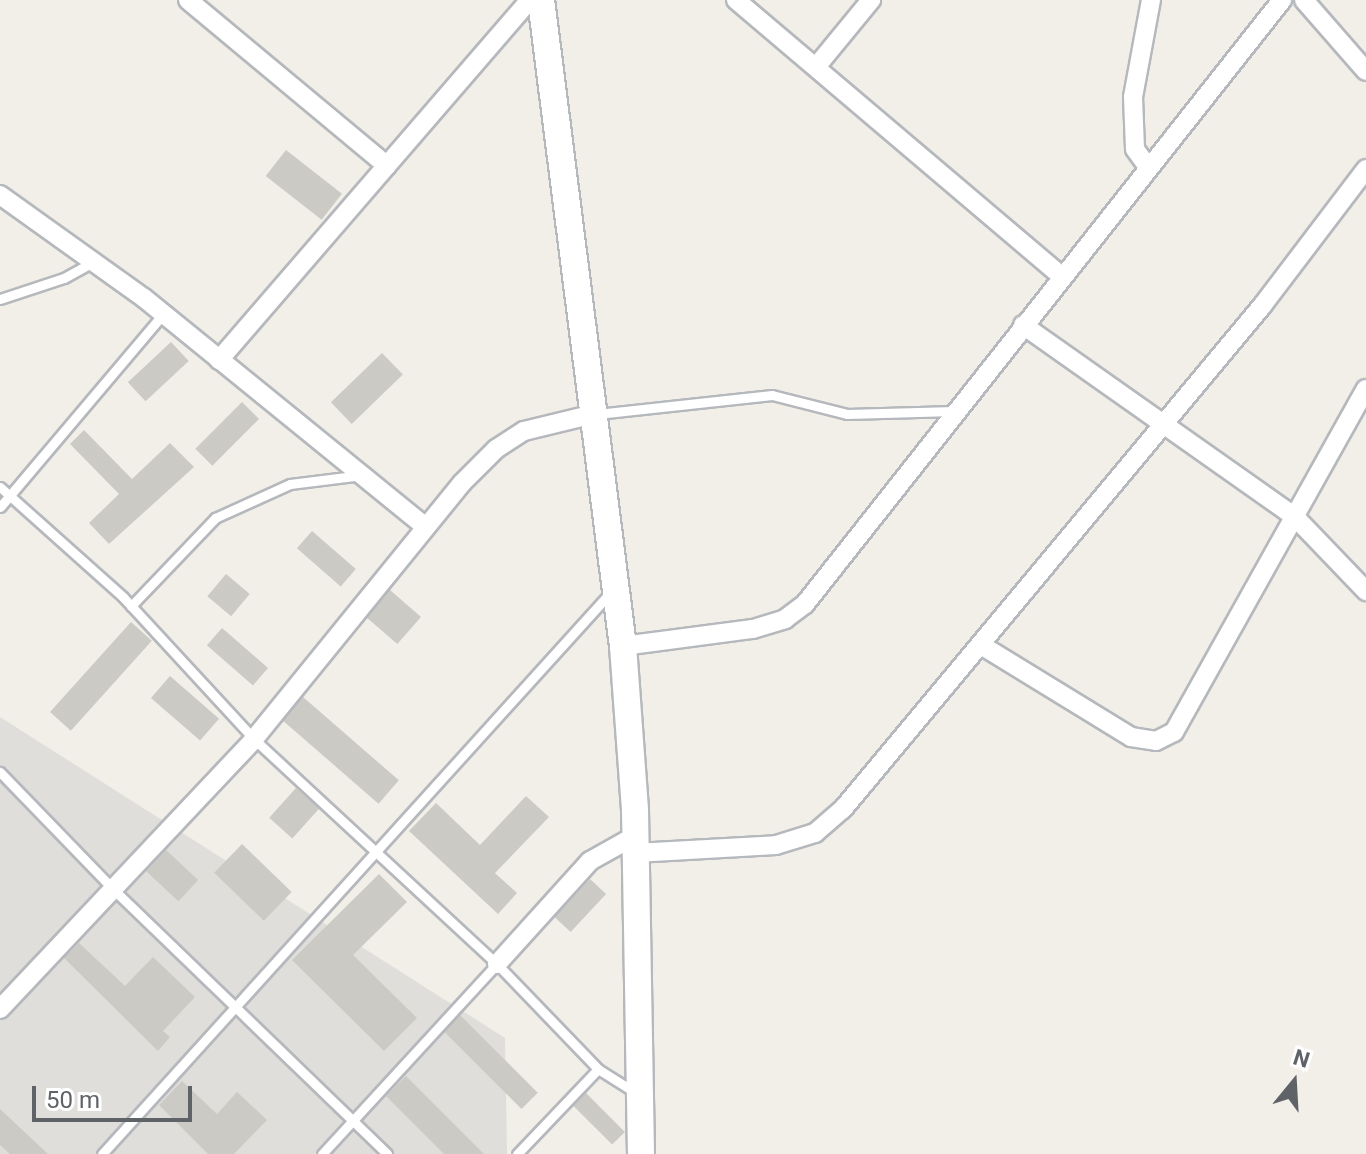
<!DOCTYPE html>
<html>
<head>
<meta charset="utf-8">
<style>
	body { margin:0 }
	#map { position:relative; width:1366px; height:1154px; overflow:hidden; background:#f1efe8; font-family:Roboto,sans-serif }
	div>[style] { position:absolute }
	.industrial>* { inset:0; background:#e0deda }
	.building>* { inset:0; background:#cccac5; transform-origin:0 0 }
	.roads { filter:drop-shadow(2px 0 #b5b8bc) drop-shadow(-2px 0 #b5b8bc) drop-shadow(0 2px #b5b8bc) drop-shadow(0 -2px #b5b8bc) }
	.lane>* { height:9px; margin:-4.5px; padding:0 4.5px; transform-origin:4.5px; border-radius:4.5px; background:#fff }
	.street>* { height:18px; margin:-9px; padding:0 9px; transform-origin:9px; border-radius:9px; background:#fff }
	.secondary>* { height:26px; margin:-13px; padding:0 13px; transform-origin:13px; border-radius:13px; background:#fff }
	span { translate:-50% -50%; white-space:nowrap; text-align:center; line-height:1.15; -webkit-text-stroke:6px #fff; paint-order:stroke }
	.north { position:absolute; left:1254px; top:1042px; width:80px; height:80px; -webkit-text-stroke:6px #fff; paint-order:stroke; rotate:18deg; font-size:22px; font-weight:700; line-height:32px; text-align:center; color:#5f6368 }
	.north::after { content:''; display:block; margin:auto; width:28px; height:36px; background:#5f6368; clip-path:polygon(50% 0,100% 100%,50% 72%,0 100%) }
	.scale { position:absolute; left:32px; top:1086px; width:160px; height:36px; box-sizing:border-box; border:4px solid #5f6368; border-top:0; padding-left:10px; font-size:24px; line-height:28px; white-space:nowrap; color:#5f6368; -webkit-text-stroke:6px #fff; paint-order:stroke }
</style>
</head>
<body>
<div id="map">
	<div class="industrial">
		<i style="clip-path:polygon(0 717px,505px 1038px,507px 1154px,0 1154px)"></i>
	</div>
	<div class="building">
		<i style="left:286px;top:150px;width:71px;height:33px;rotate:38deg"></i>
		<i style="left:171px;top:342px;width:26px;height:59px;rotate:47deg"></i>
		<i style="left:382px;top:353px;width:30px;height:71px;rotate:46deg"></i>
		<i style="left:242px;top:402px;width:24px;height:66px;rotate:45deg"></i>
		<i style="clip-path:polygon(84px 430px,132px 479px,170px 443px,194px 467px,109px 544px,89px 523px,119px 494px,70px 444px)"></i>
		<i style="left:312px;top:531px;width:58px;height:23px;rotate:41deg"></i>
		<i style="left:226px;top:574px;width:31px;height:29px;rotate:40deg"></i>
		<i style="left:390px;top:590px;width:41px;height:36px;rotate:41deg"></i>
		<i style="left:131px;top:622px;width:28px;height:121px;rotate:42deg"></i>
		<i style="left:222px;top:628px;width:61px;height:23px;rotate:41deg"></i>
		<i style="left:170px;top:676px;width:65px;height:29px;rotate:41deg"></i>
		<i style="left:303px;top:697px;width:127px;height:31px;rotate:41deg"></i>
		<i style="left:296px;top:788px;width:31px;height:40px;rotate:42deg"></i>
		<i style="clip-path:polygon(526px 796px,549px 817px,495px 873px,517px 893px,498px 914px,409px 831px,436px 803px,480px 845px)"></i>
		<i style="left:242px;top:844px;width:69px;height:40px;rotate:44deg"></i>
		<i style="left:166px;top:850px;width:44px;height:29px;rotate:43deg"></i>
		<i style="clip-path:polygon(379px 874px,407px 902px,353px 955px,417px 1018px,384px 1051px,292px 960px)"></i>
		<i style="left:590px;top:879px;width:22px;height:52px;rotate:43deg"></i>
		<i style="clip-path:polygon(79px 943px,125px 986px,153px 957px,195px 997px,163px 1031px,170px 1037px,158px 1051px,64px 958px)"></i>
		<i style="left:460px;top:1015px;width:110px;height:23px;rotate:45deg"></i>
		<i style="clip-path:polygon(406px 1076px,484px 1154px,444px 1154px,386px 1096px)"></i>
		<i style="clip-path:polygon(182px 1081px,217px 1114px,237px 1092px,267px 1120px,234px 1154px,208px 1154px,159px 1105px)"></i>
		<i style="left:586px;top:1093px;width:55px;height:18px;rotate:45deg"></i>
		<i style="clip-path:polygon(0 1109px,48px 1154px,10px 1154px,0 1145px)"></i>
	</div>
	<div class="roads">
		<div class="lane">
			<i style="left:0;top:299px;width:67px;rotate:-18.2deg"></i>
			<i style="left:64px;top:278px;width:33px;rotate:-29deg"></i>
			<i style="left:597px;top:414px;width:176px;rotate:-6.2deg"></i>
			<i style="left:772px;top:395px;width:77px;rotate:14.2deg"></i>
			<i style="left:847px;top:414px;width:107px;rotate:-1.6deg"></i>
			<i style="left:0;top:487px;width:165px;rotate:41.8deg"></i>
			<i style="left:123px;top:597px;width:193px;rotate:47.3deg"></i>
			<i style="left:254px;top:739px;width:331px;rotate:42.8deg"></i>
			<i style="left:497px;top:964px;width:146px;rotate:46.1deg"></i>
			<i style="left:598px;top:1069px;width:45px;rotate:32.3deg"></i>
			<i style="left:0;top:507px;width:253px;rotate:-49.8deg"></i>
			<i style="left:131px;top:606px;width:122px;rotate:-46.3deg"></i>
			<i style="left:215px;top:518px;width:82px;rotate:-24.4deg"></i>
			<i style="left:290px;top:484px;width:73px;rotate:-7.1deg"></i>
			<i style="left:0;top:772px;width:163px;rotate:46deg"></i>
			<i style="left:113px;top:889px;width:381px;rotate:44deg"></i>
			<i style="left:102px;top:1154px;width:757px;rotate:-47.84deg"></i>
			<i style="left:322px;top:1154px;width:258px;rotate:-47.4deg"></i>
			<i style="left:517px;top:1154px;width:117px;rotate:-46.4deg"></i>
		</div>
		<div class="street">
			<i style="left:188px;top:0;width:259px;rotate:39.8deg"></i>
			<i style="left:736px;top:0;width:426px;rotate:40.3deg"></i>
			<i style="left:1304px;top:0;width:94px;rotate:48.9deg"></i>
			<i style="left:816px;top:67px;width:87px;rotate:-50.6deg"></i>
			<i style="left:1148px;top:167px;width:22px;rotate:-126deg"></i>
			<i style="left:1135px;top:149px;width:52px;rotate:-92.2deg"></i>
			<i style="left:1133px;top:97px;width:99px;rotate:-79.5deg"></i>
			<i style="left:0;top:195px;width:177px;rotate:35.6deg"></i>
			<i style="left:144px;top:298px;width:363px;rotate:39.1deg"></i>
			<i style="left:1023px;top:325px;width:333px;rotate:35.2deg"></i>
			<i style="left:1295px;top:517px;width:103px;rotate:46.2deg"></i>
			<i style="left:219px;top:360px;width:476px;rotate:-49.2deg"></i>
			<i style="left:981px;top:645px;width:176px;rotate:31.5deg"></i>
			<i style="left:1131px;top:737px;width:25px;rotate:9deg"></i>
			<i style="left:1156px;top:741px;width:20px;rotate:-27deg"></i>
			<i style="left:1174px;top:732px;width:393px;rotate:-60.8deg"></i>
			<i style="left:623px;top:646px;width:131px;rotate:-7.5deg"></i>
			<i style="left:753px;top:629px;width:34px;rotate:-17deg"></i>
			<i style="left:785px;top:619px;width:25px;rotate:-37deg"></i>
			<i style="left:805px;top:604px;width:770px;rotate:-51.7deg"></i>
			<i style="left:635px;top:853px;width:141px;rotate:-3.2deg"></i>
			<i style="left:776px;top:845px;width:41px;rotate:-17.1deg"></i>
			<i style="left:815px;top:833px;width:37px;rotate:-41deg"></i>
			<i style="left:843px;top:809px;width:655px;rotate:-50.21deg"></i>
			<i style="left:1262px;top:306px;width:172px;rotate:-52.8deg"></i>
			<i style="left:497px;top:964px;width:139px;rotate:-47.9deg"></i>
			<i style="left:590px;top:861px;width:51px;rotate:-29.1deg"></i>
			<i style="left:0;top:1009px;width:371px;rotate:-46.7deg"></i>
			<i style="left:254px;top:739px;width:330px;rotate:-50.9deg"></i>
			<i style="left:462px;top:483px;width:48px;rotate:-45deg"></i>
			<i style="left:496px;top:449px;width:33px;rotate:-33deg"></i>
			<i style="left:524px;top:431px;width:72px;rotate:-13.7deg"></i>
		</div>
		<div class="secondary">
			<i style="left:541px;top:0;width:651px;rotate:82.77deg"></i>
			<i style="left:623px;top:646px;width:165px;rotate:85.8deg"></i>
			<i style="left:635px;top:811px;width:343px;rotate:89deg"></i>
		</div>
	</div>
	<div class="north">N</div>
	<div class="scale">50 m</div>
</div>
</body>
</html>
